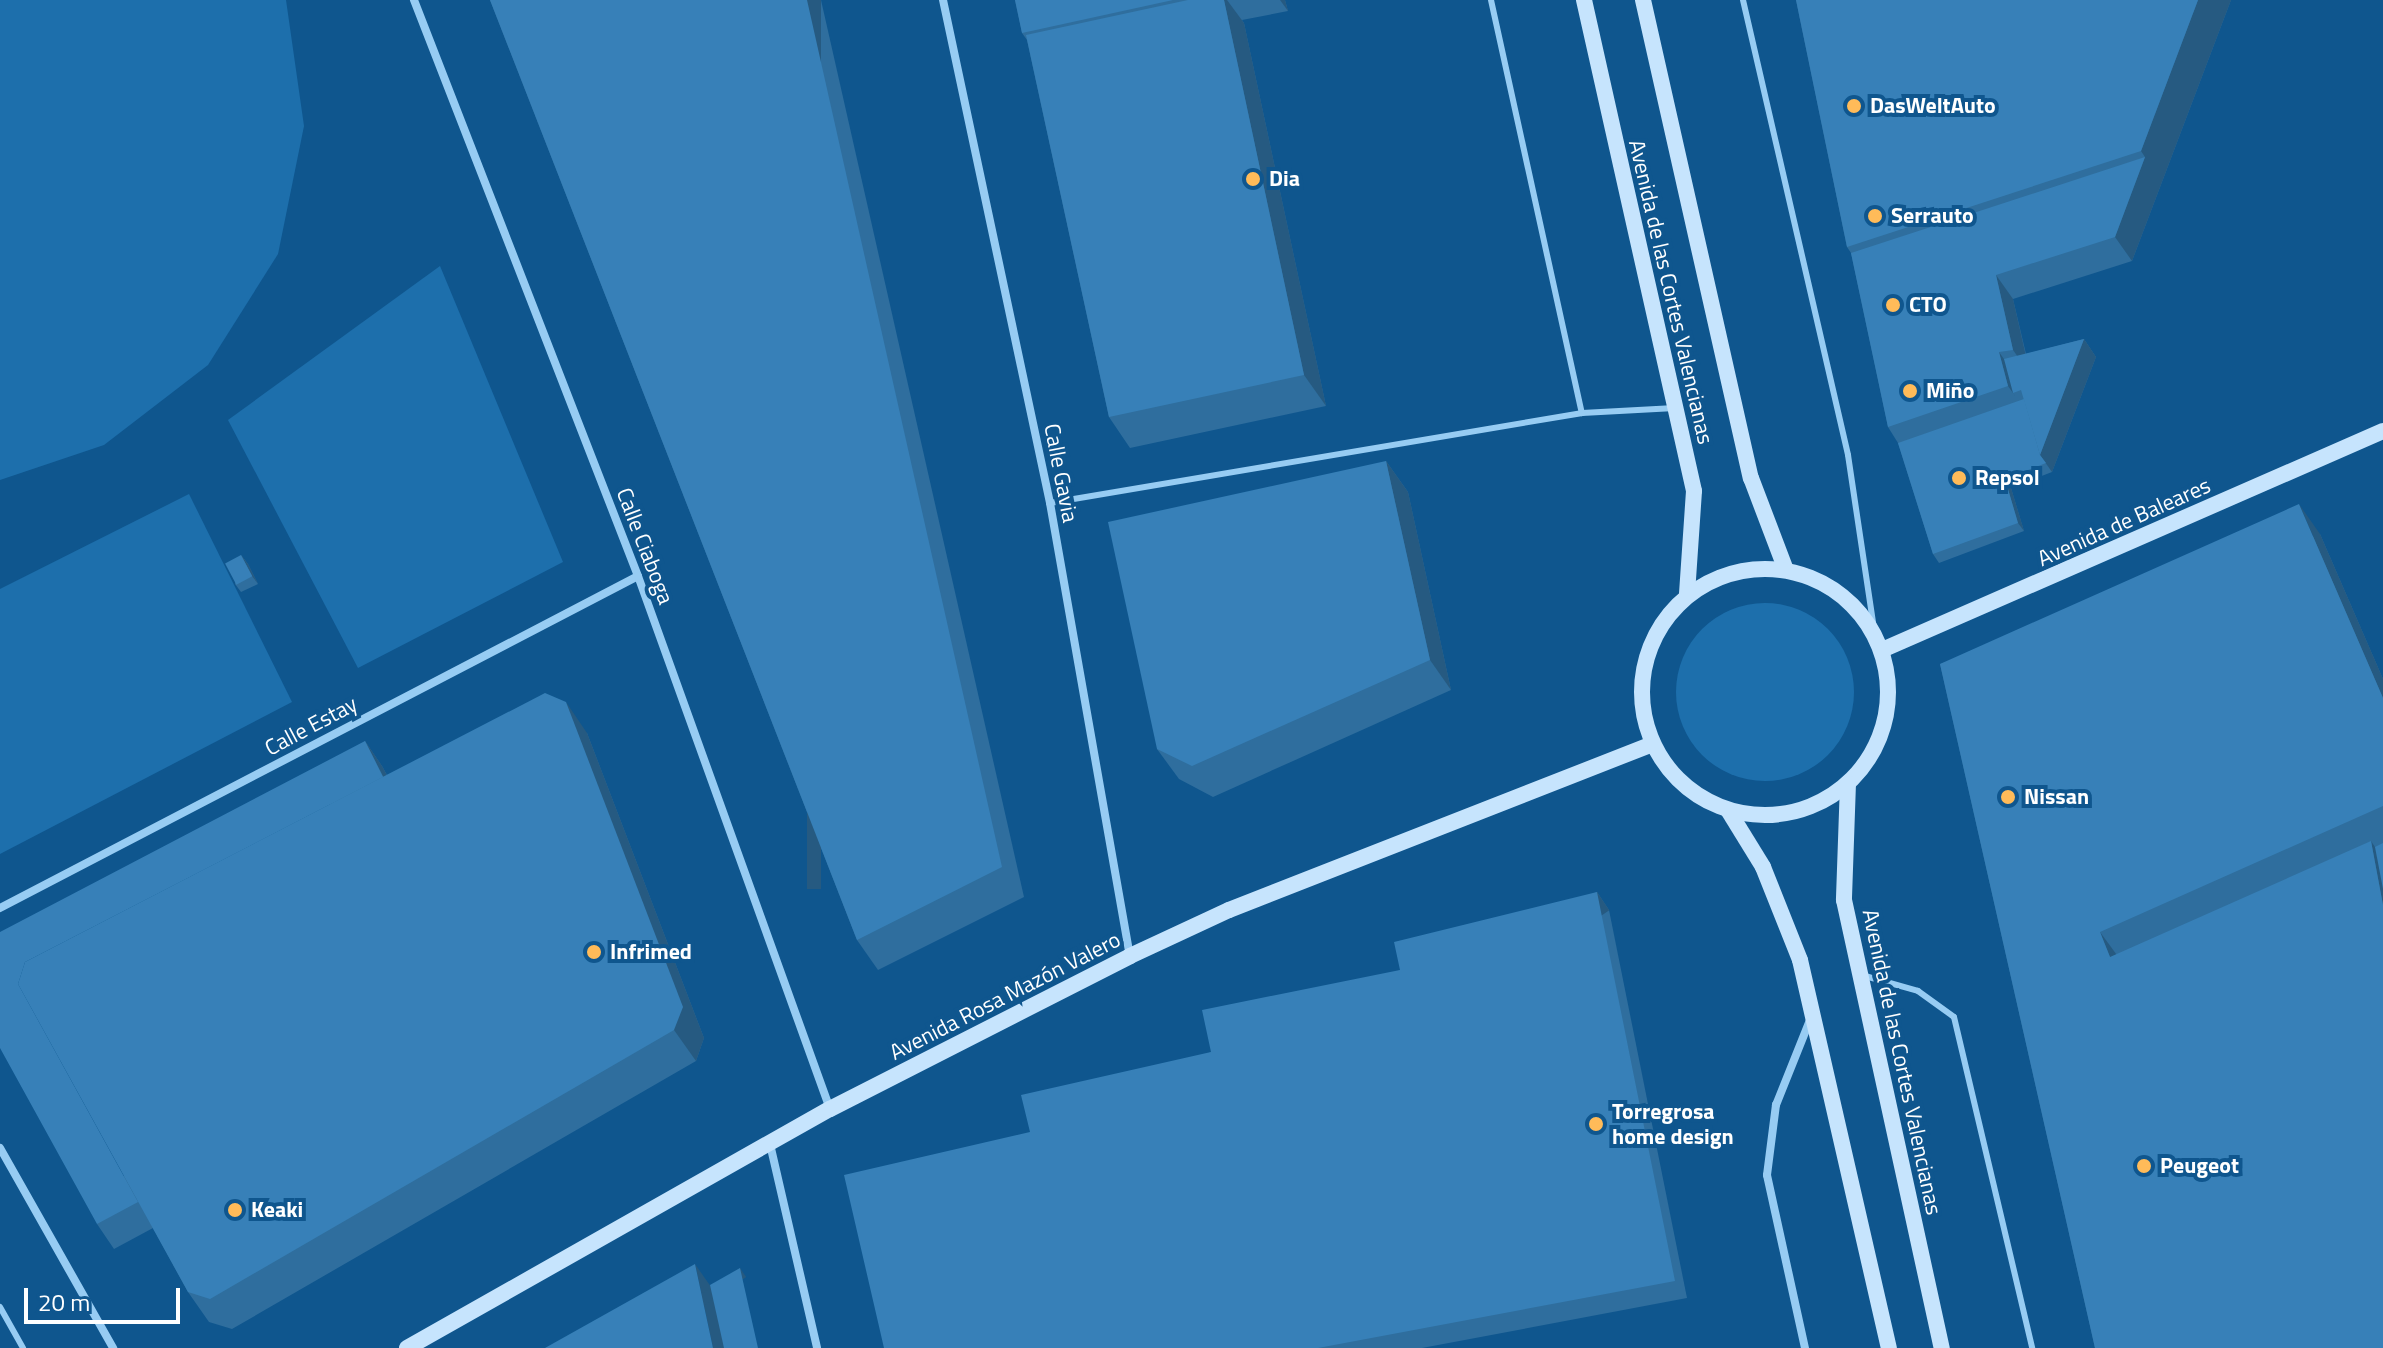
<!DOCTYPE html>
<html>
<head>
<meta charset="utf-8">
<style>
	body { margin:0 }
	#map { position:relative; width:2383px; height:1348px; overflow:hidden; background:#0f568e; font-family:"Titillium Web",sans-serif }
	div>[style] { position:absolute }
	.green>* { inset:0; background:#1d6fac }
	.round { border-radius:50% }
	.lane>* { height:6px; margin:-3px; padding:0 3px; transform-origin:3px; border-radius:3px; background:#97ccf3 }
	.street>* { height:8px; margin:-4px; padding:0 4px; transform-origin:4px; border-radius:4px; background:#97ccf3 }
	.secondary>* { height:16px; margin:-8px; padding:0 8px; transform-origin:8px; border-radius:8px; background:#c6e4fd }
	.secondary>.ring { margin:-8px; padding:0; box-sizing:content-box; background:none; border:16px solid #c6e4fd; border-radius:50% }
	.wall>* { inset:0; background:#2f6e9e }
	.shaded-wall>* { inset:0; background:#265a81; transform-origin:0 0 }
	.building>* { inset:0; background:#3780b8; transform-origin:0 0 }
	.dots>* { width:22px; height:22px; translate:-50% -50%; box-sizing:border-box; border:4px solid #0f568e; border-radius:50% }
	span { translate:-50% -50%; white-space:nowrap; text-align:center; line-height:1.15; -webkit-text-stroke:8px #0f568e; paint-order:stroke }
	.poi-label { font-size:22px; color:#fff; font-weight:700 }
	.left { translate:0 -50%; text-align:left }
	.street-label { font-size:22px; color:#fff }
	.scale { position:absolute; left:24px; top:1288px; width:156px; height:36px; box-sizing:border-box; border:4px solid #fff; border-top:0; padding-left:10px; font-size:24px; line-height:28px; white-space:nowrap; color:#fff; -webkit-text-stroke:6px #0f568e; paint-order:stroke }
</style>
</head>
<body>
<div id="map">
	<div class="green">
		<i style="clip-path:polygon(0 0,286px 0,304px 126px,278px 254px,208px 365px,104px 445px,0 480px)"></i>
		<i style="clip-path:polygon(440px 266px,563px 562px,358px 668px,228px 420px)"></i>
		<i style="clip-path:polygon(189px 494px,292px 702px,0 854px,0 589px)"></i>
		<i class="round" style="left:1676px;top:603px;width:178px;height:178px"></i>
	</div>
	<div class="lane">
		<i style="left:1491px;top:0;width:423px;rotate:77.6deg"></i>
		<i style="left:1582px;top:413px;width:93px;rotate:-3.1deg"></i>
		<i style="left:1743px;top:0;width:467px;rotate:77deg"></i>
		<i style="left:1848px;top:455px;width:182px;rotate:81.5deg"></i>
		<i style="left:1050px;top:503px;width:540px;rotate:-9.6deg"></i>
		<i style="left:1865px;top:976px;width:55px;rotate:15.8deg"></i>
		<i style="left:1918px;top:991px;width:44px;rotate:35.8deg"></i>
		<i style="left:1954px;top:1017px;width:340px;rotate:76.7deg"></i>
		<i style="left:0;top:1307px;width:47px;rotate:60.7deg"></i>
	</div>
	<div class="street">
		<i style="left:414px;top:0;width:618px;rotate:68.75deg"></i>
		<i style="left:638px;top:576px;width:567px;rotate:70.19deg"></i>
		<i style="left:943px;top:0;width:514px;rotate:77.99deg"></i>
		<i style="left:1050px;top:503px;width:460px;rotate:80deg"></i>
		<i style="left:0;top:908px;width:719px;rotate:-27.49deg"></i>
		<i style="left:770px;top:1144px;width:209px;rotate:77deg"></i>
		<i style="left:0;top:1148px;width:230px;rotate:60.5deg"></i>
		<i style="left:1805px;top:1348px;width:177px;rotate:-102.4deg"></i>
		<i style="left:1767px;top:1175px;width:71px;rotate:-82.7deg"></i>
		<i style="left:1776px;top:1105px;width:97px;rotate:-68.2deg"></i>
	</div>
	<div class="secondary">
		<i style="left:1584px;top:0;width:503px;rotate:77.37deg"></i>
		<i style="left:1694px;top:491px;width:104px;rotate:93.9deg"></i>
		<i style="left:1643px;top:0;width:490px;rotate:77.3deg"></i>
		<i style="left:1751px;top:478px;width:98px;rotate:69.2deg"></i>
		<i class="ring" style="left:1642px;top:569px;width:230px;height:230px"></i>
		<i style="left:1882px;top:650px;width:547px;rotate:-23.61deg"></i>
		<i style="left:1848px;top:783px;width:117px;rotate:92deg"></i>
		<i style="left:1844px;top:900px;width:459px;rotate:77.7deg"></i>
		<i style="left:1728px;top:810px;width:67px;rotate:58.4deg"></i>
		<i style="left:1763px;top:867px;width:100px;rotate:68.3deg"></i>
		<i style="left:1800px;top:960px;width:398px;rotate:77.1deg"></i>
		<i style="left:407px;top:1348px;width:486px;rotate:-29.5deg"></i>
		<i style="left:830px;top:1109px;width:337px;rotate:-27deg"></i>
		<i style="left:1130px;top:956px;width:109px;rotate:-24.9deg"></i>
		<i style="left:1229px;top:910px;width:455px;rotate:-21.4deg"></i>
	</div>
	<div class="wall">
		<i style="clip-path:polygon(490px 0,821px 0,1024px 897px,878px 970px,857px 940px)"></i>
		<i style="clip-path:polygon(1015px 0,1285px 0,1288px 11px,1242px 20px,1244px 23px,1326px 406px,1130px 448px,1109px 417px,1027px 40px,1022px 33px)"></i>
		<i style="clip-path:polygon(1796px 0,2231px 0,2132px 261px,2013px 299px,2026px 354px,2084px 339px,2096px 357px,2052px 472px,2011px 488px,2024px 531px,1939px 563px,1933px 554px,1898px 443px,1888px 427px,1851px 253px,1847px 247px)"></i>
		<i style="clip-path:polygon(1386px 461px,1408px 492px,1451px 690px,1213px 797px,1179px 779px,1157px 749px)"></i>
		<i style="clip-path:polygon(2320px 534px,2383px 679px,2383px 1348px,2095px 1348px,1940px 664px)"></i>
		<i style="clip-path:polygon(241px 555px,248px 564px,258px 584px,241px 592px,235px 584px)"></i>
		<i style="clip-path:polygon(587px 733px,704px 1038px,696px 1061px,232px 1329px,209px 1322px,188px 1292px,153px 1228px,114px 1249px,97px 1224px,365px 741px,382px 766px,387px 775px)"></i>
		<i style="clip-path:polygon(1597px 892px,1609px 910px,1687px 1298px,1422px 1348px,884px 1348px,1030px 1132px,1211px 1052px,1400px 970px)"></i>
	</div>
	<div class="shaded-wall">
		<i style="left:807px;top:0;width:14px;height:889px"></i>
		<i style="clip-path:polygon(1224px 0,1227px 0,1244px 23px,1326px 406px,1304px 375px)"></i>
		<i style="clip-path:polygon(1280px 0,1285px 0,1288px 11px)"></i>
		<i style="clip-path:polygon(2198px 0,2231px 0,2132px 261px,2115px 237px,2145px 157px,2141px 151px)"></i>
		<i style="clip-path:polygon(1996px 275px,2013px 299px,2030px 374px,2013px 350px)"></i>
		<i style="clip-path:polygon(2084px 339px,2096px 357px,2052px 472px,2040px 455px)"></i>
		<i style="clip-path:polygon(1999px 352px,2016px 376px,2013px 393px,2025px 410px,2008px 386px)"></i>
		<i style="clip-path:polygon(1386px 461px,1408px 492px,1451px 690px,1430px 660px)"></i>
		<i style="clip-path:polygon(2005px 479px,2011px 488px,2024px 531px,2018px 523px)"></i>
		<i style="clip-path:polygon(2299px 504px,2320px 534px,2383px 679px,2383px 698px)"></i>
		<i style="clip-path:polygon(241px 555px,248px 564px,258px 584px,252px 576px)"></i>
		<i style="clip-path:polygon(566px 702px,587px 733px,704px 1038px,696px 1061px,674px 1030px)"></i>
		<i style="clip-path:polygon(365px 741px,382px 766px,404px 808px,387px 784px)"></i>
		<i style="clip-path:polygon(2371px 841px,2383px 859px,2383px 905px)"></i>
		<i style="left:1597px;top:892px;width:22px;height:397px;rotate:56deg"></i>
		<i style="clip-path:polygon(2100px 932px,2122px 962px,2110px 957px)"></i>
		<i style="clip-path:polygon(695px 1264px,716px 1294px,728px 1348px,713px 1348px)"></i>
		<i style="left:740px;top:1268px;width:11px;height:82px;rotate:56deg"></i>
	</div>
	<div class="building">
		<i style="clip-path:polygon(490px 0,807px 0,1002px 867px,857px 940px)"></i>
		<i style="clip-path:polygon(1015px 0,1173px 0,1022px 33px)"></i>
		<i style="clip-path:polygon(1188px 0,1224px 0,1304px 375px,1109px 417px,1026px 35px)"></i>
		<i style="clip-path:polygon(1796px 0,2198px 0,2141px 151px,1847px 247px)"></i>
		<i style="clip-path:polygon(2145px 157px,2115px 237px,1996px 275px,2013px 350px,1999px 352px,2008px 386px,1888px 427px,1851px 253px)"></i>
		<i style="clip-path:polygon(2084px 339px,2040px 455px,2021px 390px,2013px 393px,2004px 359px)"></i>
		<i style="clip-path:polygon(2024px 399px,2040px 455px,2046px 463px,2005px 479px,2018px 523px,1933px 554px,1898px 443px)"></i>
		<i style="clip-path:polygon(1386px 461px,1430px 660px,1192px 766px,1157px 749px,1108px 522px)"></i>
		<i style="clip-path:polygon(2299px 504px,2383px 698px,2383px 806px,2100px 932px,2110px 957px,2371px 841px,2383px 905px,2383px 1348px,2095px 1348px,1940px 664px)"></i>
		<i style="left:241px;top:555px;width:24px;height:18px;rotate:62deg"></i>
		<i style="clip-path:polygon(545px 693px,566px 702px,683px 1007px,674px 1030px,210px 1299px,188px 1292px,18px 984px,25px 962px)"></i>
		<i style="clip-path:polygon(365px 741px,383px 777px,25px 962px,18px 984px,138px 1202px,97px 1224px,0 1048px,0 932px)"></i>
		<i style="clip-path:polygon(2383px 843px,2383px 889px,2375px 847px)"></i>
		<i style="clip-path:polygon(1597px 892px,1675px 1281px,1318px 1348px,884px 1348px,844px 1175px,1030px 1132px,1021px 1095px,1211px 1052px,1202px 1010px,1400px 970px,1394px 942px)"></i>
		<i style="clip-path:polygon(695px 1264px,713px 1348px,545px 1348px)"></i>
		<i style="clip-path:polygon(740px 1268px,758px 1348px,724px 1348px,710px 1285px)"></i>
	</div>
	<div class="dots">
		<i style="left:1854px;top:106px;background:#ffbb59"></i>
		<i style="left:1253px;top:179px;background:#ffbb59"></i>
		<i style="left:1875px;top:216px;background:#ffbb59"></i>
		<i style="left:1893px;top:305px;background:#ffbb59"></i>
		<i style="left:1910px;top:391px;background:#ffbb59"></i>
		<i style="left:1959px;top:478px;background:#ffbb59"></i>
		<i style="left:2008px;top:797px;background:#ffbb59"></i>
		<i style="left:594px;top:952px;background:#ffbb59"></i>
		<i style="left:1596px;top:1124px;background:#ffbb59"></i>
		<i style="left:2144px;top:1166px;background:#ffbb59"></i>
		<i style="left:235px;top:1210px;background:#ffbb59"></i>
	</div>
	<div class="poi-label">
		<span class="left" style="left:1870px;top:106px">DasWeltAuto</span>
		<span class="left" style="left:1269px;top:179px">Dia</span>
		<span class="left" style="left:1891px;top:216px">Serrauto</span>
		<span class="left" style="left:1909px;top:305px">CTO</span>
		<span class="left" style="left:1926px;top:391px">Miño</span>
		<span class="left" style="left:1975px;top:478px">Repsol</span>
		<span class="left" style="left:2024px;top:797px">Nissan</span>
		<span class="left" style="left:610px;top:952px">Infrimed</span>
		<span class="left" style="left:1612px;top:1124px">Torregrosa<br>home design</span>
		<span class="left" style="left:2160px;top:1166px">Peugeot</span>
		<span class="left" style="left:251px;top:1210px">Keaki</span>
	</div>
	<div class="street-label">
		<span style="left:1671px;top:292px;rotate:77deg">Avenida de las Cortes Valencianas</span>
		<span style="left:1061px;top:473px;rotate:79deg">Calle Gavia</span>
		<span style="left:2124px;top:522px;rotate:-24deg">Avenida de Baleares</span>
		<span style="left:645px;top:546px;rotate:69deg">Calle Ciaboga</span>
		<span style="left:311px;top:726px;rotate:-28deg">Calle Estay</span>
		<span style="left:1005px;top:996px;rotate:-27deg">Avenida Rosa Mazón Valero</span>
		<span style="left:1902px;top:1062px;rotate:78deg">Avenida de las Cortes Valencianas</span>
	</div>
	<div class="scale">20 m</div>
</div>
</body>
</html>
